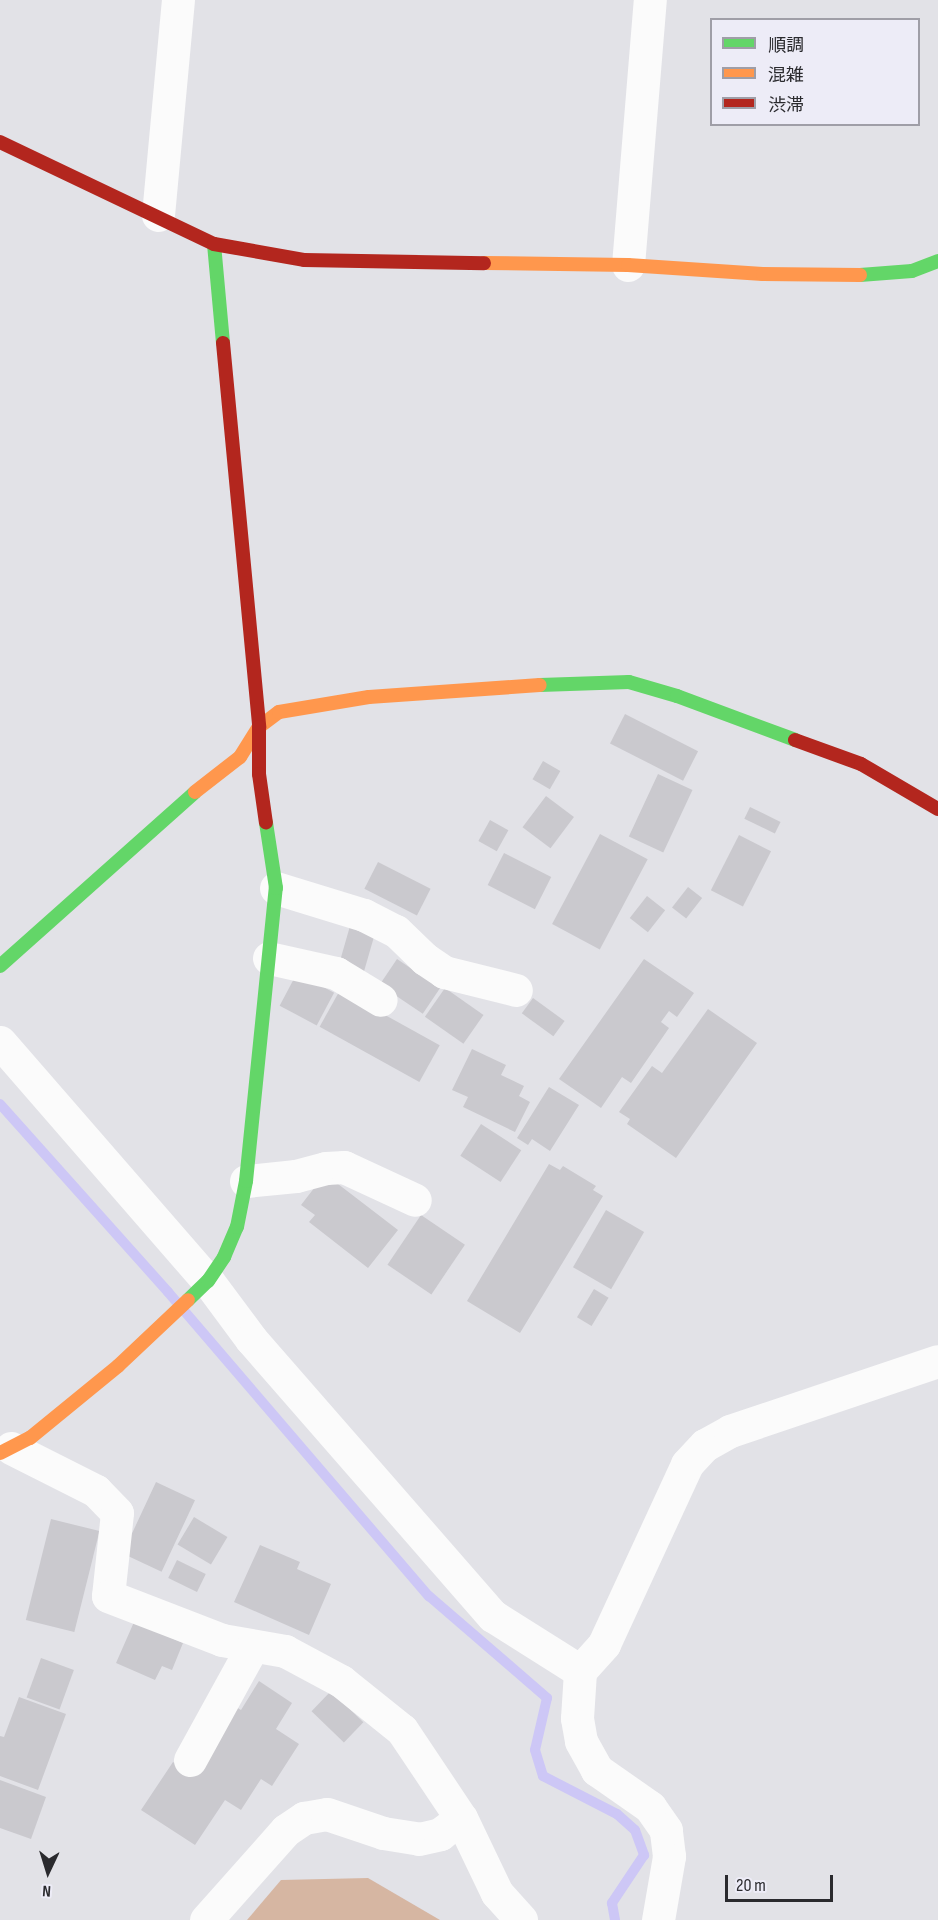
<!DOCTYPE html>
<html>
<head>
<meta charset="utf-8">
<style>
	body { margin:0 }
	#map { position:relative; width:938px; height:1920px; overflow:hidden; background:#e2e2e7; font-family:"Sofia Sans Condensed","Noto Sans JP",sans-serif }
	div>[style] { position:absolute }
	.forest>* { inset:0; background:#d6b6a2 }
	.stream>* { height:10px; margin:-5px; padding:0 5px; transform-origin:5px; border-radius:5px; background:#cdc7f6 }
	.building>* { inset:0; background:#cac9ce; transform-origin:0 0 }
	.street>* { height:33px; margin:-16.5px; padding:0 16.5px; transform-origin:16.5px; border-radius:16.5px; background:#fbfbfb }
	.fast>* { height:14px; margin:-7px; padding:0 7px; transform-origin:7px; border-radius:7px; background:#63d668 }
	.slow>* { height:14px; margin:-7px; padding:0 7px; transform-origin:7px; border-radius:7px; background:#ff974d }
	.jam>* { height:14px; margin:-7px; padding:0 7px; transform-origin:7px; border-radius:7px; background:#b3261e }
	span { translate:-50% -50%; white-space:nowrap; text-align:center; line-height:1.15; -webkit-text-stroke:4.5px #edecf7; paint-order:stroke }
	.legend { position:absolute; left:710px; top:18px; width:210px; height:108px; box-sizing:border-box; background:#edecf7; border:2px solid #9f9ea7; margin:0; padding:8px 10px; list-style:none; font-size:18px; color:#2a2a2e }
	.legend li { display:flex; align-items:center; gap:12px; height:30px }
	.legend b { width:30px; border:2px solid #9f9ea7 }
	.north { position:absolute; left:18px; top:1842px; width:60px; height:60px; -webkit-text-stroke:4px #edecf7; paint-order:stroke; rotate:184deg; font-size:16px; font-weight:700; line-height:24px; text-align:center; color:#2a2a2e }
	.north::after { content:''; display:block; margin:auto; width:21px; height:27px; background:#2a2a2e; clip-path:polygon(50% 0,100% 100%,50% 72%,0 100%) }
	.scale { position:absolute; left:725px; top:1875px; width:108px; height:27px; box-sizing:border-box; border:3px solid #2a2a2e; border-top:0; padding-left:8px; font-size:18px; line-height:21px; white-space:nowrap; color:#2a2a2e; -webkit-text-stroke:4px #edecf7; paint-order:stroke }
</style>
</head>
<body>
<div id="map">
	<div class="forest">
		<i style="clip-path:polygon(368px 1878px,440px 1920px,247px 1920px,281px 1880px)"></i>
	</div>
	<div class="stream">
		<i style="left:0;top:1104px;width:252px;rotate:48.2deg"></i>
		<i style="left:168px;top:1292px;width:401px;rotate:49.4deg"></i>
		<i style="left:429px;top:1596px;width:156px;rotate:40.8deg"></i>
		<i style="left:547px;top:1698px;width:53px;rotate:103deg"></i>
		<i style="left:535px;top:1750px;width:27px;rotate:73deg"></i>
		<i style="left:543px;top:1776px;width:83px;rotate:27.2deg"></i>
		<i style="left:617px;top:1814px;width:24px;rotate:42deg"></i>
		<i style="left:635px;top:1830px;width:27px;rotate:70deg"></i>
		<i style="left:644px;top:1855px;width:58px;rotate:123.7deg"></i>
		<i style="left:612px;top:1903px;width:17px;rotate:80deg"></i>
	</div>
	<div class="building">
		<i style="left:625px;top:714px;width:82px;height:33px;rotate:27deg"></i>
		<i style="left:543px;top:761px;width:20px;height:21px;rotate:30deg"></i>
		<i style="left:658px;top:774px;width:38px;height:69px;rotate:25deg"></i>
		<i style="left:546px;top:796px;width:35px;height:39px;rotate:37deg"></i>
		<i style="left:750px;top:807px;width:34px;height:13px;rotate:26deg"></i>
		<i style="left:490px;top:820px;width:21px;height:24px;rotate:29deg"></i>
		<i style="left:600px;top:834px;width:54px;height:102px;rotate:28deg"></i>
		<i style="left:739px;top:835px;width:36px;height:62px;rotate:27deg"></i>
		<i style="left:504px;top:853px;width:53px;height:36px;rotate:27deg"></i>
		<i style="left:378px;top:862px;width:59px;height:30px;rotate:27deg"></i>
		<i style="left:688px;top:887px;width:18px;height:26px;rotate:38deg"></i>
		<i style="left:647px;top:896px;width:23px;height:28px;rotate:38deg"></i>
		<i style="left:350px;top:926px;width:26px;height:41px;rotate:16deg"></i>
		<i style="left:397px;top:959px;width:52px;height:31px;rotate:34deg"></i>
		<i style="clip-path:polygon(644px 959px,694px 993px,677px 1017px,669px 1011px,661px 1022px,669px 1028px,631px 1083px,622px 1077px,601px 1108px,559px 1079px)"></i>
		<i style="left:297px;top:973px;width:42px;height:37px;rotate:28deg"></i>
		<i style="left:445px;top:988px;width:47px;height:35px;rotate:35deg"></i>
		<i style="left:340px;top:990px;width:114px;height:42px;rotate:29deg"></i>
		<i style="left:533px;top:998px;width:39px;height:19px;rotate:36deg"></i>
		<i style="clip-path:polygon(708px 1009px,757px 1043px,676px 1158px,627px 1124px,630px 1119px,619px 1112px,652px 1066px,662px 1073px)"></i>
		<i style="clip-path:polygon(472px 1049px,506px 1065px,501px 1075px,524px 1086px,519px 1096px,530px 1102px,515px 1132px,463px 1107px,468px 1097px,452px 1090px)"></i>
		<i style="clip-path:polygon(549px 1087px,579px 1105px,550px 1151px,532px 1139px,528px 1145px,517px 1138px)"></i>
		<i style="left:481px;top:1124px;width:48px;height:38px;rotate:33deg"></i>
		<i style="clip-path:polygon(549px 1164px,560px 1170px,563px 1166px,596px 1186px,593px 1190px,603px 1196px,520px 1333px,467px 1301px)"></i>
		<i style="clip-path:polygon(325px 1174px,398px 1230px,368px 1268px,309px 1222px,315px 1215px,301px 1205px)"></i>
		<i style="left:606px;top:1210px;width:44px;height:66px;rotate:30deg"></i>
		<i style="left:421px;top:1215px;width:53px;height:60px;rotate:34deg"></i>
		<i style="left:594px;top:1289px;width:17px;height:33px;rotate:31deg"></i>
		<i style="left:156px;top:1482px;width:43px;height:79px;rotate:25deg"></i>
		<i style="left:194px;top:1517px;width:39px;height:32px;rotate:31deg"></i>
		<i style="left:51px;top:1519px;width:50px;height:104px;rotate:14deg"></i>
		<i style="clip-path:polygon(260px 1545px,300px 1562px,297px 1569px,331px 1584px,309px 1635px,234px 1602px)"></i>
		<i style="left:177px;top:1560px;width:32px;height:20px;rotate:26deg"></i>
		<i style="clip-path:polygon(134px 1622px,183px 1643px,172px 1670px,162px 1666px,155px 1680px,116px 1663px)"></i>
		<i style="left:41px;top:1658px;width:35px;height:42px;rotate:20deg"></i>
		<i style="clip-path:polygon(259px 1681px,292px 1703px,276px 1729px,299px 1744px,272px 1786px,261px 1779px,241px 1810px,225px 1800px,195px 1845px,141px 1810px,173px 1762px,192px 1774px,236px 1707px,241px 1710px)"></i>
		<i style="left:331px;top:1691px;width:45px;height:28px;rotate:44deg"></i>
		<i style="clip-path:polygon(19px 1697px,66px 1714px,38px 1790px,0 1776px,0 1736px,4px 1737px)"></i>
		<i style="clip-path:polygon(0 1780px,46px 1797px,31px 1839px,0 1828px)"></i>
	</div>
	<div class="street">
		<i style="left:158px;top:215px;width:216px;rotate:-84.7deg"></i>
		<i style="left:628px;top:265px;width:266px;rotate:-85.3deg"></i>
		<i style="left:276px;top:888px;width:92px;rotate:17.1deg"></i>
		<i style="left:364px;top:915px;width:36px;rotate:27deg"></i>
		<i style="left:396px;top:931px;width:40px;rotate:44deg"></i>
		<i style="left:425px;top:959px;width:23px;rotate:34deg"></i>
		<i style="left:444px;top:972px;width:74px;rotate:14deg"></i>
		<i style="left:269px;top:958px;width:69px;rotate:12.6deg"></i>
		<i style="left:336px;top:973px;width:52px;rotate:31deg"></i>
		<i style="left:0;top:1042px;width:317px;rotate:49deg"></i>
		<i style="left:208px;top:1281px;width:72px;rotate:53.4deg"></i>
		<i style="left:251px;top:1339px;width:368px;rotate:48.9deg"></i>
		<i style="left:493px;top:1616px;width:103px;rotate:32.3deg"></i>
		<i style="left:246px;top:1181px;width:50px;rotate:-5.7deg"></i>
		<i style="left:296px;top:1176px;width:31px;rotate:-15deg"></i>
		<i style="left:326px;top:1168px;width:18px;rotate:-3deg"></i>
		<i style="left:344px;top:1167px;width:78px;rotate:24.9deg"></i>
		<i style="left:11px;top:1448px;width:95px;rotate:26.8deg"></i>
		<i style="left:96px;top:1491px;width:30px;rotate:46deg"></i>
		<i style="left:117px;top:1513px;width:83px;rotate:96.2deg"></i>
		<i style="left:108px;top:1596px;width:122px;rotate:21.1deg"></i>
		<i style="left:222px;top:1640px;width:64px;rotate:9.9deg"></i>
		<i style="left:285px;top:1651px;width:64px;rotate:28.2deg"></i>
		<i style="left:341px;top:1681px;width:78px;rotate:38.8deg"></i>
		<i style="left:402px;top:1730px;width:106px;rotate:56.2deg"></i>
		<i style="left:461px;top:1818px;width:83px;rotate:64.4deg"></i>
		<i style="left:497px;top:1893px;width:36px;rotate:48deg"></i>
		<i style="left:190px;top:1760px;width:129px;rotate:-61.2deg"></i>
		<i style="left:206px;top:1920px;width:120px;rotate:-48.4deg"></i>
		<i style="left:286px;top:1830px;width:22px;rotate:-34deg"></i>
		<i style="left:304px;top:1818px;width:23px;rotate:-10deg"></i>
		<i style="left:327px;top:1814px;width:59px;rotate:18.7deg"></i>
		<i style="left:383px;top:1833px;width:36px;rotate:9deg"></i>
		<i style="left:419px;top:1839px;width:22px;rotate:-13deg"></i>
		<i style="left:440px;top:1834px;width:26px;rotate:-37deg"></i>
		<i style="left:658px;top:1920px;width:65px;rotate:-80.2deg"></i>
		<i style="left:669px;top:1856px;width:26px;rotate:-97deg"></i>
		<i style="left:666px;top:1830px;width:28px;rotate:-125deg"></i>
		<i style="left:650px;top:1807px;width:65px;rotate:-145.1deg"></i>
		<i style="left:597px;top:1770px;width:33px;rotate:-119deg"></i>
		<i style="left:581px;top:1741px;width:23px;rotate:-100deg"></i>
		<i style="left:577px;top:1718px;width:47px;rotate:-86.3deg"></i>
		<i style="left:580px;top:1671px;width:36px;rotate:-48deg"></i>
		<i style="left:604px;top:1644px;width:198px;rotate:-65.2deg"></i>
		<i style="left:687px;top:1464px;width:26px;rotate:-47deg"></i>
		<i style="left:705px;top:1445px;width:29px;rotate:-29deg"></i>
		<i style="left:730px;top:1431px;width:219px;rotate:-18.6deg"></i>
	</div>
	<div class="fast">
		<i style="left:214px;top:244px;width:99px;rotate:84.8deg"></i>
		<i style="left:860px;top:275px;width:52px;rotate:-4.4deg"></i>
		<i style="left:912px;top:271px;width:28px;rotate:-21deg"></i>
		<i style="left:540px;top:685px;width:89px;rotate:-1.9deg"></i>
		<i style="left:629px;top:682px;width:50px;rotate:16.3deg"></i>
		<i style="left:677px;top:696px;width:126px;rotate:20.4deg"></i>
		<i style="left:0;top:966px;width:261px;rotate:-41.7deg"></i>
		<i style="left:188px;top:1300px;width:28px;rotate:-44deg"></i>
		<i style="left:208px;top:1281px;width:29px;rotate:-56deg"></i>
		<i style="left:224px;top:1257px;width:33px;rotate:-67deg"></i>
		<i style="left:237px;top:1227px;width:47px;rotate:-78.9deg"></i>
		<i style="left:246px;top:1181px;width:295px;rotate:-84.2deg"></i>
		<i style="left:276px;top:888px;width:66px;rotate:-98.7deg"></i>
	</div>
	<div class="slow">
		<i style="left:484px;top:263px;width:144px;rotate:0.8deg"></i>
		<i style="left:628px;top:265px;width:135px;rotate:3.8deg"></i>
		<i style="left:763px;top:274px;width:97px;rotate:0.6deg"></i>
		<i style="left:195px;top:792px;width:57px;rotate:-37.9deg"></i>
		<i style="left:240px;top:757px;width:36px;rotate:-58deg"></i>
		<i style="left:259px;top:727px;width:25px;rotate:-37deg"></i>
		<i style="left:279px;top:712px;width:91px;rotate:-9.5deg"></i>
		<i style="left:369px;top:697px;width:171px;rotate:-4deg"></i>
		<i style="left:0;top:1453px;width:34px;rotate:-27deg"></i>
		<i style="left:30px;top:1438px;width:114px;rotate:-39.3deg"></i>
		<i style="left:118px;top:1366px;width:96px;rotate:-43.3deg"></i>
	</div>
	<div class="jam">
		<i style="left:0;top:142px;width:237px;rotate:25.5deg"></i>
		<i style="left:214px;top:244px;width:91px;rotate:10.1deg"></i>
		<i style="left:304px;top:260px;width:180px;rotate:1deg"></i>
		<i style="left:223px;top:343px;width:386px;rotate:84.6deg"></i>
		<i style="left:259px;top:727px;width:47px;rotate:90deg"></i>
		<i style="left:259px;top:774px;width:49px;rotate:81.9deg"></i>
		<i style="left:795px;top:740px;width:70px;rotate:20deg"></i>
		<i style="left:861px;top:764px;width:89px;rotate:30.3deg"></i>
	</div>
	<ul class="legend">
	<li><b style="height:8px;background:#63d668"></b>順調</li>
	<li><b style="height:8px;background:#ff974d"></b>混雑</li>
	<li><b style="height:8px;background:#b3261e"></b>渋滞</li>
	</ul>
	<div class="north">N</div>
	<div class="scale">20 m</div>
</div>
</body>
</html>
